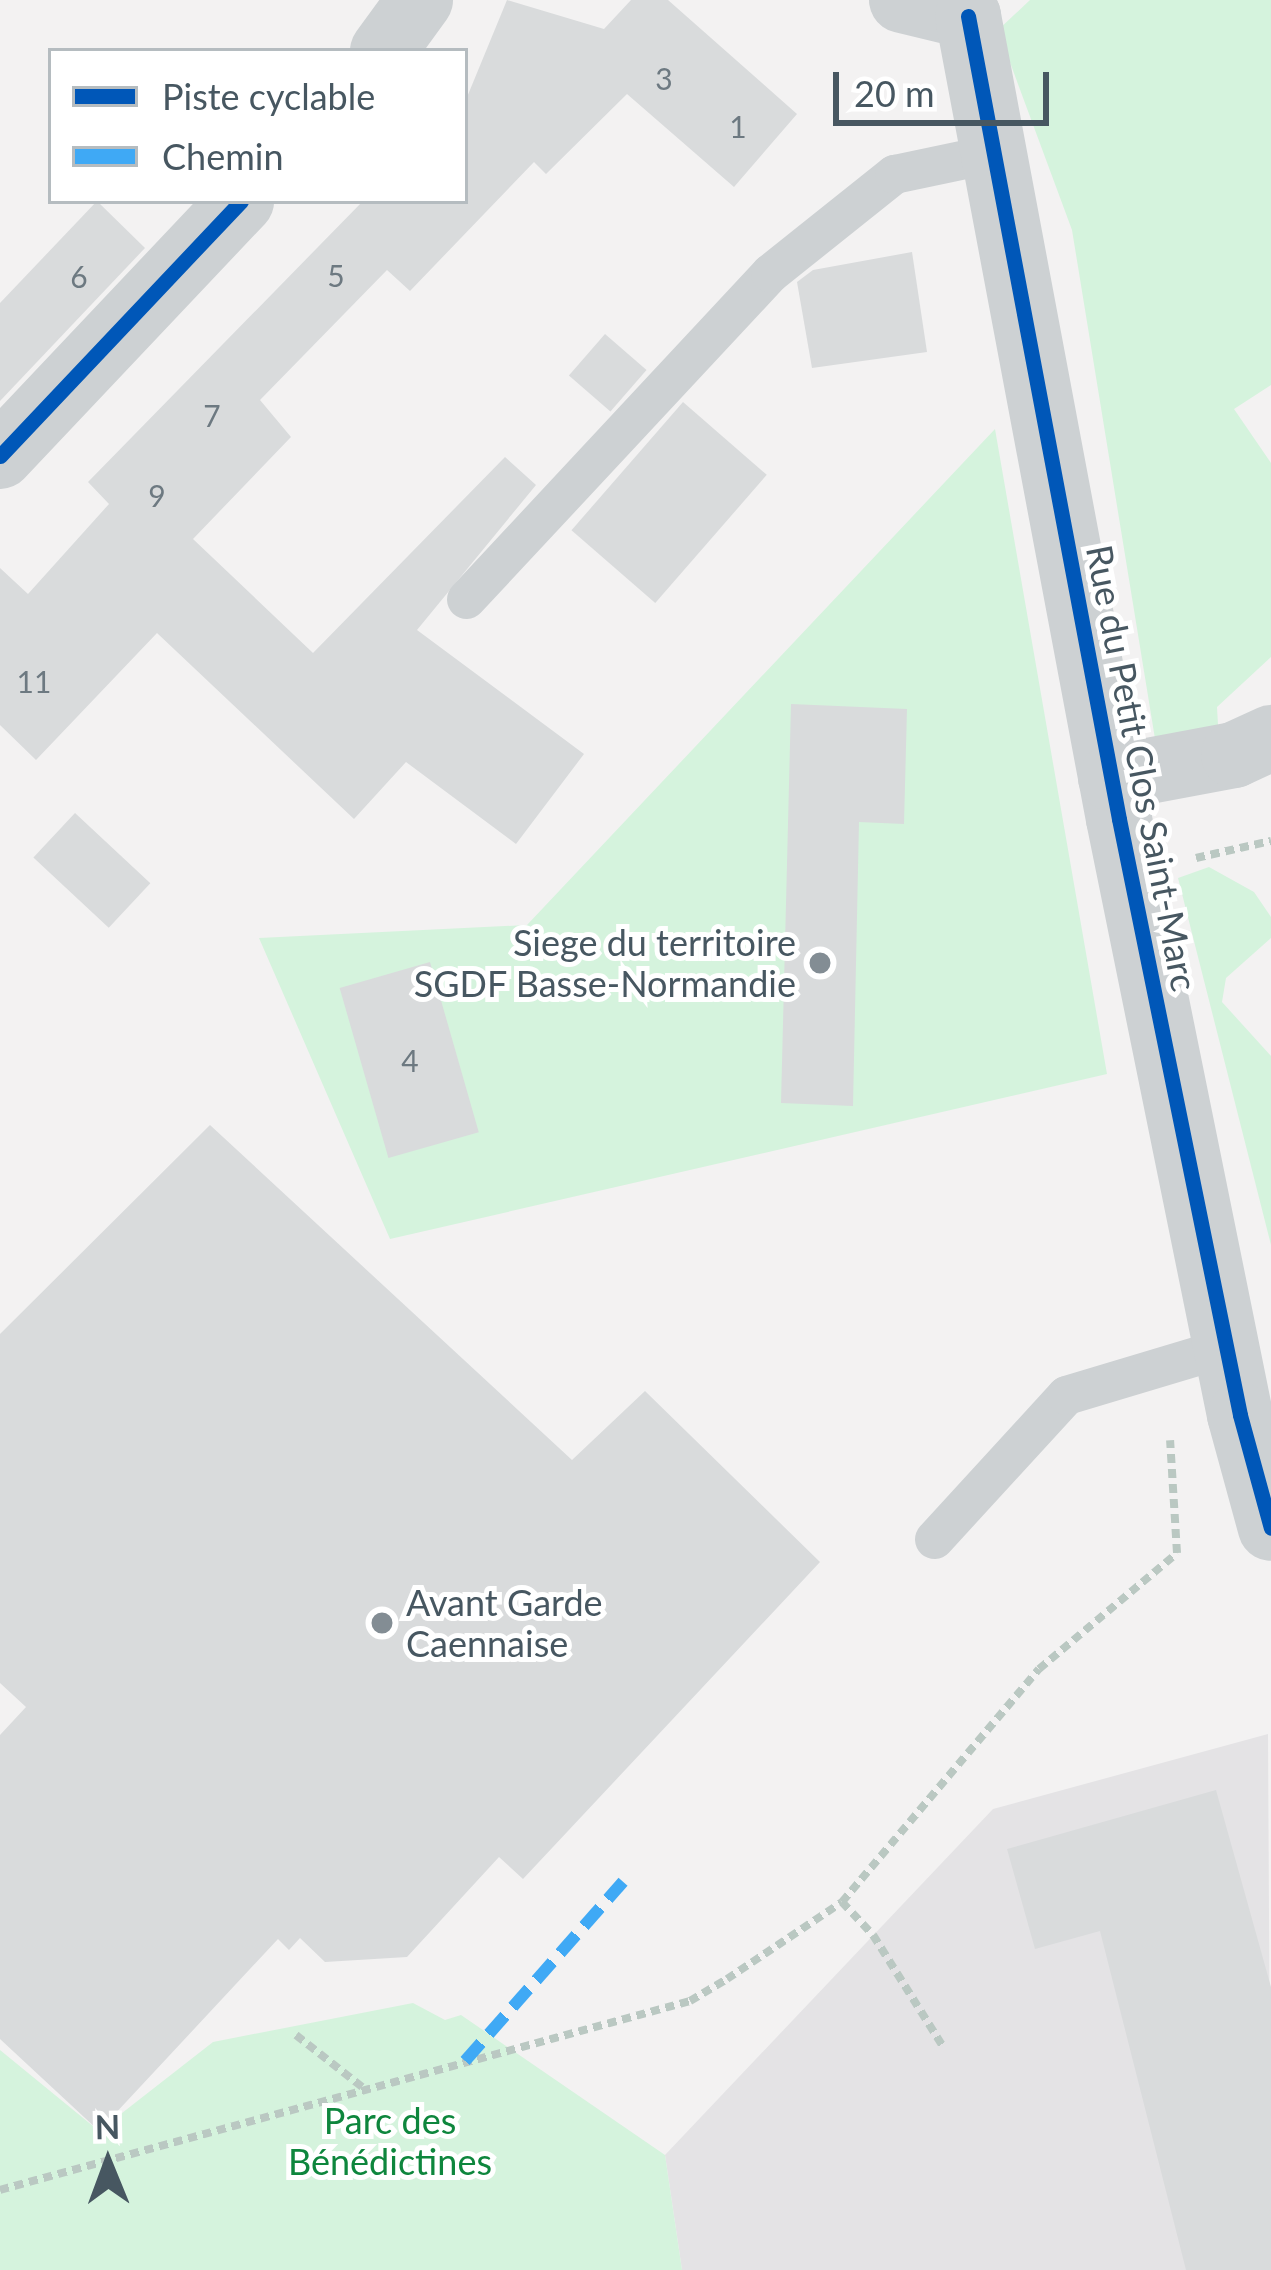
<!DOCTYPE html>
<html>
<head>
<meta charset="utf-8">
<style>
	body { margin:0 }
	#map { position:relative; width:1271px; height:2270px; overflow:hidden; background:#f3f2f2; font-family:Lato,sans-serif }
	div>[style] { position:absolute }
	.education>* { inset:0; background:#e4e3e5 }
	.green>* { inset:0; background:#d5f3dd }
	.building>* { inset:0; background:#d9dbdc; transform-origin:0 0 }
	.path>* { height:8px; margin-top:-4px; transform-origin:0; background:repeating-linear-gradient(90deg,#bac8c2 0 9px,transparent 0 15px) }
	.lane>* { height:39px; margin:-19.5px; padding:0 19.5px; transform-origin:19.5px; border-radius:19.5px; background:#cdd1d3 }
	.street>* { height:66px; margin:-33px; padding:0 33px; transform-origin:33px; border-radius:33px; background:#cdd1d3 }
	.quiet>* { height:12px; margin-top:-6px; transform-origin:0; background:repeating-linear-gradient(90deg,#3fa9f5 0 24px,transparent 0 36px) }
	.cycleway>* { height:15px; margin:-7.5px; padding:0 7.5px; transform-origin:7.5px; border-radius:7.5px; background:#0057b8 }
	.dots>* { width:33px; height:33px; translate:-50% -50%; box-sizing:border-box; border:6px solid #fff; border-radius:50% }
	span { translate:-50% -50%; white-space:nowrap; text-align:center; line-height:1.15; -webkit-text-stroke:10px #fff; paint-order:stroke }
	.number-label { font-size:30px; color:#6d7981 }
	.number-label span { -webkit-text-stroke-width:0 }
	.street-label { font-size:36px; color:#475761 }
	.poi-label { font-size:36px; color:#475761 }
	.right { translate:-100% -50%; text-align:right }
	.left { translate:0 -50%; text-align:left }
	.park-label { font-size:36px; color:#0e863d }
	.legend { position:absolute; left:48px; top:48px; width:420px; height:156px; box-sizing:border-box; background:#fff; border:3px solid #b5bcc0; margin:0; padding:15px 21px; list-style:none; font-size:36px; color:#475761 }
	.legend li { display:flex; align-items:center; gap:24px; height:60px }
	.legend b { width:60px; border:3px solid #b5bcc0 }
	.north { position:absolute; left:48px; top:2102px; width:120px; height:120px; -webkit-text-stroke:9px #fff; paint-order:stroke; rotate:359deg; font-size:33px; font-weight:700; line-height:48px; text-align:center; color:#475761 }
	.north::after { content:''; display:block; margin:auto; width:42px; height:54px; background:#475761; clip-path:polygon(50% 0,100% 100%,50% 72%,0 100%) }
	.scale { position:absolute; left:833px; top:72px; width:216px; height:54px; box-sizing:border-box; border:6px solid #475761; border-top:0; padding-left:15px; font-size:36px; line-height:42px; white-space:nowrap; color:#475761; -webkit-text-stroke:9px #fff; paint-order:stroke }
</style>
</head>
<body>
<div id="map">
	<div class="education">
		<i style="clip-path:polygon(1268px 1734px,1271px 2270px,682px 2270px,665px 2155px,993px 1809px)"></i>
	</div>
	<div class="green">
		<i style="clip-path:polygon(1030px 0,1271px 0,1271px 385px,1234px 409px,1271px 463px,1271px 657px,1217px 707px,1219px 742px,1157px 751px,1072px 230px,998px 30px)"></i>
		<i style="clip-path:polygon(995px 429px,1107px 1074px,390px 1239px,259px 938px,527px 925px)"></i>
		<i style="clip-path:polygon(1209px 867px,1254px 892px,1271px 917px,1271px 938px,1226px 978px,1222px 1002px,1271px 1056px,1271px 1245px,1178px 878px)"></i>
		<i style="clip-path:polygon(413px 2003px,445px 2020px,461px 2015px,665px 2155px,682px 2270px,0 2270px,0 2050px,99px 2131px,213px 2042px)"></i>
	</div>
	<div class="building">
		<i style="clip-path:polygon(507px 0,604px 29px,631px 0,668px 0,797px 114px,734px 187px,627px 94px,546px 174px,534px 162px,410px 291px,387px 270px,260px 400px,291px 437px,193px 539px,313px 653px,505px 457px,536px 485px,417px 630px,584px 754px,516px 844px,406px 762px,354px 819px,157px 633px,36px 760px,0 725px,0 568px,28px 594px,109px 504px,88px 482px,363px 201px,465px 201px,465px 102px)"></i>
		<i style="clip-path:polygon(97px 201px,145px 248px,0 401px,0 303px)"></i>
		<i style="clip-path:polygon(912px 252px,927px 352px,812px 368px,797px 282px,813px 270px)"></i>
		<i style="left:605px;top:334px;width:55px;height:55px;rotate:41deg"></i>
		<i style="left:683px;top:402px;width:111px;height:170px;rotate:41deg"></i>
		<i style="clip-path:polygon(791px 704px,907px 709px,904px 824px,859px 822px,853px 1106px,781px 1103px)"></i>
		<i style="left:75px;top:813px;width:103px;height:61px;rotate:43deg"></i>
		<i style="left:430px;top:962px;width:177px;height:94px;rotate:74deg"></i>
		<i style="clip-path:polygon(210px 1125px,572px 1460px,645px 1391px,820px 1562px,523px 1879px,499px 1857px,407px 1957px,325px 1962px,300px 1938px,289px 1950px,278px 1939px,99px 2131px,0 2039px,0 1735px,26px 1707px,0 1683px,0 1334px)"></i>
		<i style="clip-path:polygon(1216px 1790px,1271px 1987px,1271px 2270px,1186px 2270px,1100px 1931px,1035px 1949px,1007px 1849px)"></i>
	</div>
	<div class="path">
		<i style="left:1196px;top:858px;width:77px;rotate:-12.8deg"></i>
		<i style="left:842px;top:1902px;width:45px;rotate:46.8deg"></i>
		<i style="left:873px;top:1935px;width:133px;rotate:57.9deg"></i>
		<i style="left:296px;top:2035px;width:84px;rotate:38.2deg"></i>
		<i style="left:0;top:2190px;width:715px;rotate:-15.32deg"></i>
		<i style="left:690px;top:2001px;width:43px;rotate:-30.7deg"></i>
		<i style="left:727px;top:1979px;width:138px;rotate:-33.8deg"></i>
		<i style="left:842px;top:1902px;width:305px;rotate:-49.8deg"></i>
		<i style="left:1039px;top:1669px;width:180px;rotate:-40deg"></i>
		<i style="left:1177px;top:1553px;width:113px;rotate:-93.5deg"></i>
	</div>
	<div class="lane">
		<i style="left:466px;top:599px;width:446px;rotate:-47deg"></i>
		<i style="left:770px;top:273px;width:159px;rotate:-38.6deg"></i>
		<i style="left:894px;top:174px;width:102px;rotate:-11.9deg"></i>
		<i style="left:934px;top:1539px;width:195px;rotate:-47.5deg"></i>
		<i style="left:1066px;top:1395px;width:167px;rotate:-16.7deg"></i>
	</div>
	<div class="street">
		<i style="left:902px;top:0;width:68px;rotate:13.6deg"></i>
		<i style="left:968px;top:16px;width:817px;rotate:79.35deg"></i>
		<i style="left:1119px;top:819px;width:608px;rotate:78.52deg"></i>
		<i style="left:1240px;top:1415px;width:117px;rotate:74.7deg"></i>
		<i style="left:383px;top:51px;width:63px;rotate:-54deg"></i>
		<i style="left:0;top:456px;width:351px;rotate:-46.6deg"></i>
		<i style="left:1111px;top:778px;width:125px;rotate:-10.6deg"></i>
		<i style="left:1234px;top:755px;width:41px;rotate:-24.7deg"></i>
	</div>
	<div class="quiet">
		<i style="left:465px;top:2061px;width:239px;rotate:-48.6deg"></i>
	</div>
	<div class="cycleway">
		<i style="left:968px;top:16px;width:817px;rotate:79.35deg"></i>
		<i style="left:1119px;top:819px;width:608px;rotate:78.52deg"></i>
		<i style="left:1240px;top:1415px;width:117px;rotate:74.7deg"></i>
		<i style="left:0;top:456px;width:351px;rotate:-46.6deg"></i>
	</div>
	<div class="dots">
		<i style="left:820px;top:963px;background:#838d94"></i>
		<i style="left:382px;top:1623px;background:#838d94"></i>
	</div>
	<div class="number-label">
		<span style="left:664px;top:78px">3</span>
		<span style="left:738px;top:126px">1</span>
		<span style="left:336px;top:275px">5</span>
		<span style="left:79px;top:276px">6</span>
		<span style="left:212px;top:415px">7</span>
		<span style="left:157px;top:495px">9</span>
		<span style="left:34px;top:681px">11</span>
		<span style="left:410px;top:1060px">4</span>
	</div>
	<div class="street-label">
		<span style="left:1142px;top:768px;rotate:79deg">Rue du Petit Clos Saint-Marc</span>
	</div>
	<div class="poi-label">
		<span class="right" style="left:796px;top:963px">Siege du territoire<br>SGDF Basse-Normandie</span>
		<span class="left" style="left:406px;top:1623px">Avant Garde<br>Caennaise</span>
	</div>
	<div class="park-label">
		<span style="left:390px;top:2141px">Parc des<br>Bénédictines</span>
	</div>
	<ul class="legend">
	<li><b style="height:15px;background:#0057b8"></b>Piste cyclable</li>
	<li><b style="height:15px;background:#3fa9f5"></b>Chemin</li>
	</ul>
	<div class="north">N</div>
	<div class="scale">20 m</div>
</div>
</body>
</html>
